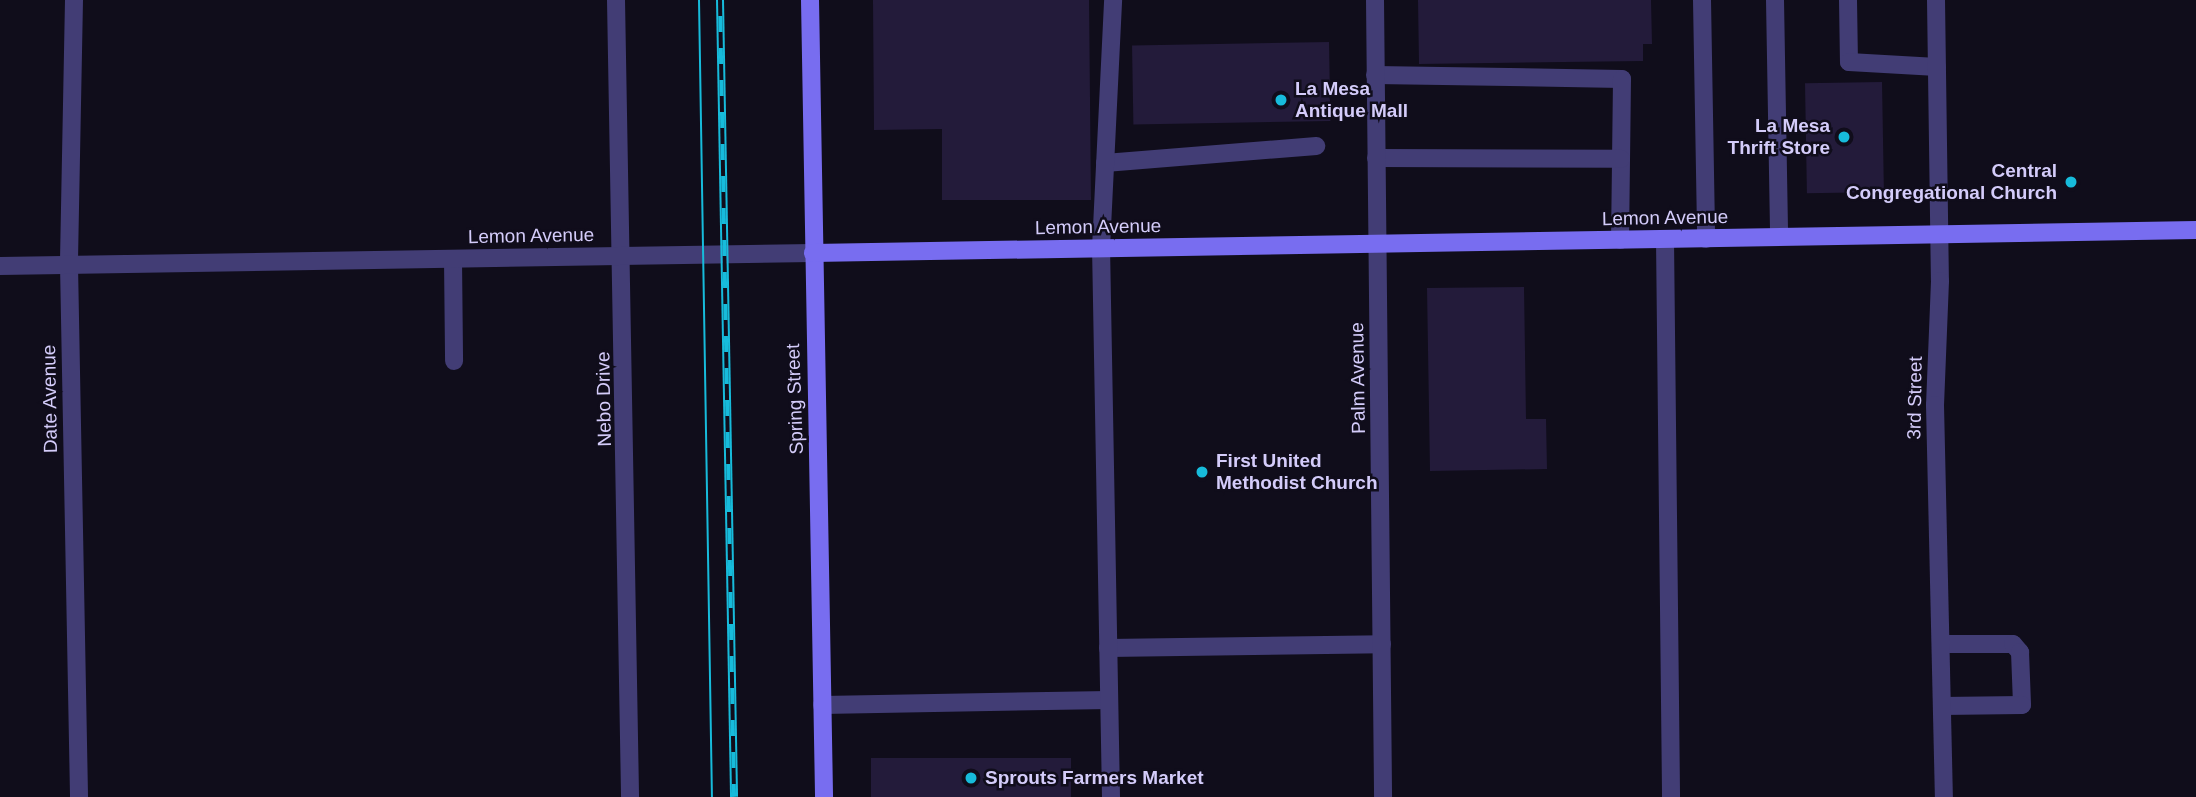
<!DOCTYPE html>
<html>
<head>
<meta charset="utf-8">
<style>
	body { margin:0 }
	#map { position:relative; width:2196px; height:797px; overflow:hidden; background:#100d1b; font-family:Arial,sans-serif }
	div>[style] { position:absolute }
	.building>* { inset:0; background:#231b3a; transform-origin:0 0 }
	.service>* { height:18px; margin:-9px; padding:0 9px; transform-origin:9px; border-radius:9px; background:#423d75 }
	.minor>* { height:18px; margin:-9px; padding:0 9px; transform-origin:9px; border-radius:9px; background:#423d75 }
	.tertiary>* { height:18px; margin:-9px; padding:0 9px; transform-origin:9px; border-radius:9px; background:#423d75 }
	.secondary>* { height:18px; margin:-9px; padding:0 9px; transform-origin:9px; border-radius:9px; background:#786df0 }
	.tram>* { height:2px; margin:-1px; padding:0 1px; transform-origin:1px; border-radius:1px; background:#17bbdb }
	.rail>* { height:8px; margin-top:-4px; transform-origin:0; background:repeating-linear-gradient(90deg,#100d1b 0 16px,#17bbdb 0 32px); box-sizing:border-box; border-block:2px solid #17bbdb }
	.dots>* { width:19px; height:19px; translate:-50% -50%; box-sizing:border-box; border:4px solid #100d1b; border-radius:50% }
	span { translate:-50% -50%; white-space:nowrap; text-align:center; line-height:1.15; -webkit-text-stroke:5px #100d1b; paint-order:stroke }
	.poi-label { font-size:19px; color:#d4ccfa; font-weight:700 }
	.left { translate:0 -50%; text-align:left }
	.right { translate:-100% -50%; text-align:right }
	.street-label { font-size:19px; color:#d4ccfa }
</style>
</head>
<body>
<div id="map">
	<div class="building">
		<i style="clip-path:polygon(873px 0,1089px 0,1091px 200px,942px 200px,942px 129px,874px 130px)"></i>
		<i style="clip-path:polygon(1418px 0,1651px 0,1652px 44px,1643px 44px,1643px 61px,1419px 64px)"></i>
		<i style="left:1329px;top:42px;width:79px;height:197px;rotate:89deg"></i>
		<i style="left:1882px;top:82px;width:110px;height:77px;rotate:89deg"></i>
		<i style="clip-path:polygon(1524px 287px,1526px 419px,1546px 419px,1547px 469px,1430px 471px,1427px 288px)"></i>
		<i style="left:1071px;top:758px;width:39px;height:200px;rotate:90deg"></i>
	</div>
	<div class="service">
		<i style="left:1702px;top:0;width:239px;rotate:89deg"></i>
		<i style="left:1775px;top:0;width:237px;rotate:89deg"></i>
		<i style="left:1848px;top:0;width:62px;rotate:89.1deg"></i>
		<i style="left:1849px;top:62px;width:88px;rotate:3.3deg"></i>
		<i style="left:1375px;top:75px;width:247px;rotate:0.9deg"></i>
		<i style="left:1622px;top:79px;width:161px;rotate:90.7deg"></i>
		<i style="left:1376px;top:158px;width:245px;rotate:0.2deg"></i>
		<i style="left:1105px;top:163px;width:212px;rotate:-4.6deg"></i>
		<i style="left:1665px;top:239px;width:558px;rotate:89.38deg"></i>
		<i style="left:453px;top:259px;width:102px;rotate:89.4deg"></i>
		<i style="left:1941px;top:644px;width:72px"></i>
		<i style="left:2013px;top:644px;width:11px;rotate:49deg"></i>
		<i style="left:2020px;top:652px;width:53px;rotate:87.8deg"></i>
		<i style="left:2022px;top:705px;width:80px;rotate:179.3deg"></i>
		<i style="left:1108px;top:648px;width:274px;rotate:-0.8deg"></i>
		<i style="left:822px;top:705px;width:287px;rotate:-1deg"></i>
		<i style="left:1111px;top:797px;width:549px;rotate:-91.04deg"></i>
		<i style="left:1101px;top:248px;width:248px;rotate:-87.2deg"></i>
	</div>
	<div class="minor">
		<i style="left:74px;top:0;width:265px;rotate:91.1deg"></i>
		<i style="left:69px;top:265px;width:532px;rotate:88.92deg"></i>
		<i style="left:616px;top:0;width:797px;rotate:88.99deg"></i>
		<i style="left:1936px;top:0;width:281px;rotate:89.2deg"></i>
		<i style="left:1940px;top:281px;width:124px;rotate:92.3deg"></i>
		<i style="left:1935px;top:405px;width:392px;rotate:88.7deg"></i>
	</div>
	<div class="tertiary">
		<i style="left:1375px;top:0;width:797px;rotate:89.42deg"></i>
		<i style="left:0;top:266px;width:813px;rotate:-0.92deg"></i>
	</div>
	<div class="secondary">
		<i style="left:810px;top:0;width:797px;rotate:88.99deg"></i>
		<i style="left:813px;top:253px;width:1383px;rotate:-0.95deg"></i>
	</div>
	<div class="tram">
		<i style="left:699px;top:0;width:797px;rotate:89.07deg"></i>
	</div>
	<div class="rail">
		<i style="left:720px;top:0;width:797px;rotate:88.99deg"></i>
	</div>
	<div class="dots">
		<i style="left:1281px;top:100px;background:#17bbdb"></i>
		<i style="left:1844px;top:137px;background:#17bbdb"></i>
		<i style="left:2071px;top:182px;background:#17bbdb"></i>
		<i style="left:1202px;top:472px;background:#17bbdb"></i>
		<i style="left:971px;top:778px;background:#17bbdb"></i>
	</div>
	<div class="poi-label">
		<span class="left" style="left:1295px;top:100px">La Mesa<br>Antique Mall</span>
		<span class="right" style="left:1830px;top:137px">La Mesa<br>Thrift Store</span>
		<span class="right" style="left:2057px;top:182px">Central<br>Congregational Church</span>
		<span class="left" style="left:1216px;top:472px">First United<br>Methodist Church</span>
		<span class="left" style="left:985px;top:778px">Sprouts Farmers Market</span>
	</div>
	<div class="street-label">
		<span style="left:1665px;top:218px;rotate:-1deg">Lemon Avenue</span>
		<span style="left:1098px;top:227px;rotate:-1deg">Lemon Avenue</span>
		<span style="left:531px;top:236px;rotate:-1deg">Lemon Avenue</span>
		<span style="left:1358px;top:378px;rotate:-91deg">Palm Avenue</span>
		<span style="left:1915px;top:398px;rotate:-89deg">3rd Street</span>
		<span style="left:50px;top:399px;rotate:-91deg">Date Avenue</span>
		<span style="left:604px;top:399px;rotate:-91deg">Nebo Drive</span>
		<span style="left:795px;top:399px;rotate:-92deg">Spring Street</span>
	</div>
</div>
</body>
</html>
